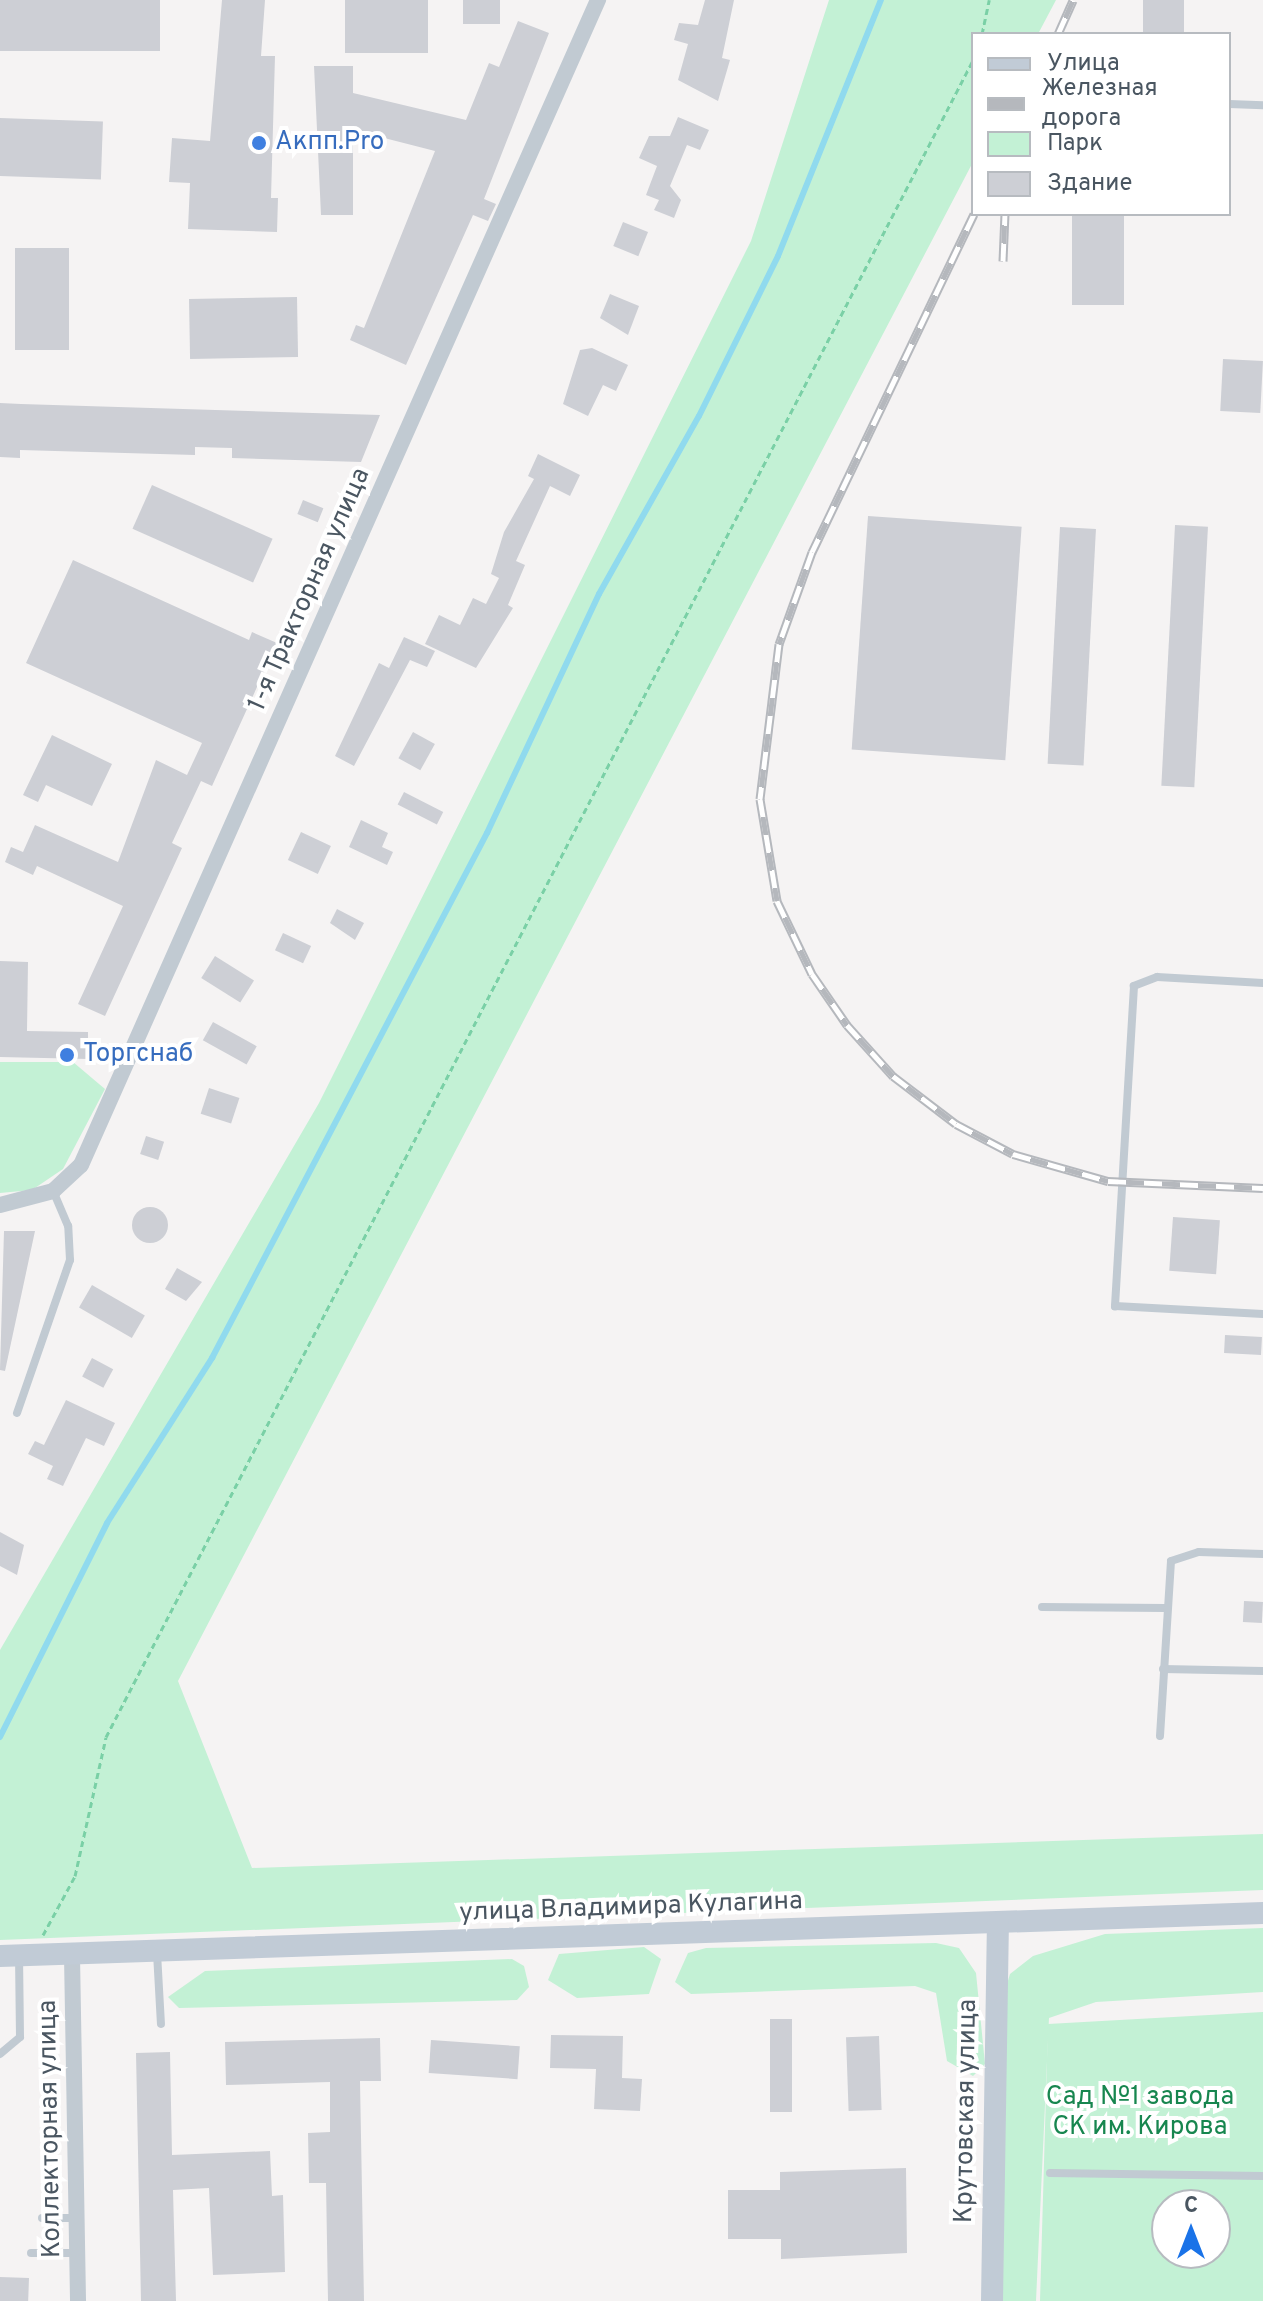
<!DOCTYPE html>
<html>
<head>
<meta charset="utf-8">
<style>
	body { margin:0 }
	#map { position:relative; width:1263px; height:2301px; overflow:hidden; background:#f5f3f3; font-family:Overpass,sans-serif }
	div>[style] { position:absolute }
	.green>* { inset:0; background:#c3f1d5 }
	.stream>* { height:6px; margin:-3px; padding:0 3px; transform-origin:3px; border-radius:3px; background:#90daee }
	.building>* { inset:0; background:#cdcfd5; transform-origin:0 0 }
	.round { border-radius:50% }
	.path>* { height:3px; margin-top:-1.5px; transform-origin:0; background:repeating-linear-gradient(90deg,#7ad0a6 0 6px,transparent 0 10px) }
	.lane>* { height:8px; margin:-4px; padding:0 4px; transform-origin:4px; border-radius:4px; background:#c1cad2 }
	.street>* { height:16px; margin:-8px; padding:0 8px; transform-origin:8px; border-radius:8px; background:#c1cad2 }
	.secondary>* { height:22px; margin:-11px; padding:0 11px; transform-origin:11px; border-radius:11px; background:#c1cbd6 }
	.rail>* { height:9px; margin-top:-4.5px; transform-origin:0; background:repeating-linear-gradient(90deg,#fff 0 18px,#b5b8bd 0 36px); box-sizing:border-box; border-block:2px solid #b5b8bd }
	.dots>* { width:22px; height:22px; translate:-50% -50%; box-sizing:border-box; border:4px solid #fff; border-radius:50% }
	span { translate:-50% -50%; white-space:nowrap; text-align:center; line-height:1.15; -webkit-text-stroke:8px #fff; paint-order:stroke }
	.shop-label { font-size:26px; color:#366cbe }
	.left { translate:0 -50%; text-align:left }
	.street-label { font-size:26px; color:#4a5661 }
	.park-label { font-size:26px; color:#17864f }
	.legend { position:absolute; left:971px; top:32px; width:260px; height:184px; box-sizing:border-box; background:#fff; border:2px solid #b7bbc0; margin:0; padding:10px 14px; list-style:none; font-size:24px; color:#4a5661 }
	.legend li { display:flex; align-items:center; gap:16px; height:40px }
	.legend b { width:40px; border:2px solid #b7bbc0 }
	.north { position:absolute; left:1151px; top:2189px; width:80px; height:80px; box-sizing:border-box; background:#fff; border:2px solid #b7bbc0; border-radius:50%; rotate:0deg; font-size:22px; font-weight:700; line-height:32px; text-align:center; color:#4a5661 }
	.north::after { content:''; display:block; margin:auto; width:28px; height:36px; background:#1a73e8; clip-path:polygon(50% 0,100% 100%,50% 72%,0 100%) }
</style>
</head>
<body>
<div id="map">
	<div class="green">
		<i style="clip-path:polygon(829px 0,1056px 0,1038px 34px,973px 34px,973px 162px,178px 1681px,252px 1868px,1263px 1834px,1263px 1890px,0 1940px,0 1650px,319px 1103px,751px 241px)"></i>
		<i style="clip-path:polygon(0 1062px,73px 1062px,105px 1089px,63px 1169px,32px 1190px,0 1193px)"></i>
		<i style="clip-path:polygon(1263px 1928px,1263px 1992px,1096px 2002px,1049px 2018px,1036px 2301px,1000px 2301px,1004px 1994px,1010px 1974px,1033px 1956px,1105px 1934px)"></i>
		<i style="clip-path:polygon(936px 1943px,959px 1948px,976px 1973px,985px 2064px,973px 2076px,947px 2061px,936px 1993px,915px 1986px,691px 1994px,675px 1982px,688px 1953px,706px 1948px)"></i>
		<i style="clip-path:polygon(644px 1947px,661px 1959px,649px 1994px,577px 1998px,548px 1980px,559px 1954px)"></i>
		<i style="clip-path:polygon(512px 1959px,524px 1966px,529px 1987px,517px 2000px,179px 2008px,168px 1997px,205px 1971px)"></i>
		<i style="clip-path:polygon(evenodd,1263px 2012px,1263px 2301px,1040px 2301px,1048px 2024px,1263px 2012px,1167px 2205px,1215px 2205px,1215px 2253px,1167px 2253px,1167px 2205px)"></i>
	</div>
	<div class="stream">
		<i style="left:0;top:1737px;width:239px;rotate:-63.4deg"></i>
		<i style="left:107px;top:1523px;width:196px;rotate:-57.5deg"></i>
		<i style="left:212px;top:1358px;width:593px;rotate:-62.35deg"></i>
		<i style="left:487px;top:833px;width:264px;rotate:-64.9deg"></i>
		<i style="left:599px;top:594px;width:204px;rotate:-60.7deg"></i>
		<i style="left:699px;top:416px;width:178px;rotate:-63.7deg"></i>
		<i style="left:778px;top:256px;width:276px;rotate:-68.1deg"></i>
	</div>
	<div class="building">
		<i style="left:0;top:0;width:160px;height:51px"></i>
		<i style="clip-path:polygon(222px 0,265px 0,261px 56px,275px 56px,271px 198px,278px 198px,277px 232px,188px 229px,190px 183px,169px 182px,172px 138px,210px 141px)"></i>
		<i style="left:345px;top:0;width:83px;height:53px"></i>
		<i style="left:463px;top:0;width:37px;height:24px"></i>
		<i style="clip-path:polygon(705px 0,734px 0,722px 58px,730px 60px,718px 101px,678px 80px,688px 44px,674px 40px,679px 23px,698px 25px)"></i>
		<i style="left:1143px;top:0;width:41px;height:34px"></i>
		<i style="clip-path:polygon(518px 21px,549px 33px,484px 199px,496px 204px,488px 221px,473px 215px,406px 365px,350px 340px,356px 325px,364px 328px,435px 151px,353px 130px,353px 215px,321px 215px,314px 66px,353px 66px,353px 93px,466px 120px,489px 63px,499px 67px)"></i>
		<i style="clip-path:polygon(678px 117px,709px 130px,700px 150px,687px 145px,670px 186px,681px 200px,674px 218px,654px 210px,659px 200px,646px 195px,657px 166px,639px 158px,649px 136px,670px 136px)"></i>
		<i style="left:0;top:118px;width:103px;height:58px;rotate:2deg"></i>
		<i style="left:1072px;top:214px;width:52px;height:91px"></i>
		<i style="left:623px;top:222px;width:27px;height:26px;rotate:22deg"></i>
		<i style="left:15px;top:248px;width:54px;height:102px"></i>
		<i style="clip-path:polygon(610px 294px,639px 306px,628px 335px,600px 318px)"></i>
		<i style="left:297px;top:297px;width:60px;height:108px;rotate:89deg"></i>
		<i style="clip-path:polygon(592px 348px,628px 365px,616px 391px,603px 385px,588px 416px,563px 404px,580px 350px)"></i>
		<i style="left:1223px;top:359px;width:40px;height:52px;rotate:3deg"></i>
		<i style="clip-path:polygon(0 403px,21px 404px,380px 415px,361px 462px,232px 458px,232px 448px,195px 447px,195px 455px,20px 450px,20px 458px,0 457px)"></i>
		<i style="clip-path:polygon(538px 454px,580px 475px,570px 496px,550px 486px,516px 561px,525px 565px,508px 605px,513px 608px,476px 668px,425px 644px,439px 615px,460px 625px,473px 598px,486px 604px,499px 578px,491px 574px,504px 532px,534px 479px,528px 476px)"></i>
		<i style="left:152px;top:485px;width:132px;height:48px;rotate:24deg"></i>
		<i style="left:303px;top:500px;width:22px;height:15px;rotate:22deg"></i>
		<i style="left:868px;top:516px;width:154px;height:234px;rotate:4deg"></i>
		<i style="left:1175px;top:525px;width:33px;height:261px;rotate:3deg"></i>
		<i style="left:1060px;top:527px;width:36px;height:237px;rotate:3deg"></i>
		<i style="clip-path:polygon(73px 560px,249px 640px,252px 632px,277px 643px,212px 786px,201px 781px,172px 843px,182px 848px,105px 1016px,78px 1004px,123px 906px,37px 866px,33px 875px,5px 862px,11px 847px,23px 852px,35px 825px,118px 862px,156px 760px,187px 775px,202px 743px,26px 663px)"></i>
		<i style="clip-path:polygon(404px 637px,435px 651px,427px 667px,410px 660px,354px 766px,335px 756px,379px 663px,389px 668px)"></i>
		<i style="left:413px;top:732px;width:25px;height:30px;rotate:29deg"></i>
		<i style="clip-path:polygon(52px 735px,112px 764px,92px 806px,46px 785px,38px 802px,23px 795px)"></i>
		<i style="left:404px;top:792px;width:44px;height:14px;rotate:27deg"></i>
		<i style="clip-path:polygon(361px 820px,388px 833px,382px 847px,393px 852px,387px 865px,349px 847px)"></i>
		<i style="left:301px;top:832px;width:33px;height:31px;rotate:25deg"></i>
		<i style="clip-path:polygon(337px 909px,364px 923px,355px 940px,330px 923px)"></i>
		<i style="left:283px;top:933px;width:31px;height:19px;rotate:25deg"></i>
		<i style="left:215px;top:956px;width:46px;height:26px;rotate:32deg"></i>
		<i style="clip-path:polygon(0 961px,28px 962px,27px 1031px,88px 1032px,88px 1059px,0 1057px)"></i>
		<i style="left:213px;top:1022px;width:50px;height:21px;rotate:29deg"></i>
		<i style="left:209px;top:1088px;width:32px;height:27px;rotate:18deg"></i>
		<i style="left:146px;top:1136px;width:19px;height:19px;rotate:18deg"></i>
		<i class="round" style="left:132px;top:1207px;width:36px;height:36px"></i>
		<i style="left:1173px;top:1217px;width:47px;height:54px;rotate:4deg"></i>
		<i style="clip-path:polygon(4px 1231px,35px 1231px,5px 1371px,0 1370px)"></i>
		<i style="clip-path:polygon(177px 1268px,202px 1282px,186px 1301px,165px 1289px)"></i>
		<i style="left:92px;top:1285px;width:61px;height:26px;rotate:30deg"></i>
		<i style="left:1225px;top:1335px;width:37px;height:18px;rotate:3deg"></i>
		<i style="left:92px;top:1358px;width:24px;height:21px;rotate:28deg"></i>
		<i style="clip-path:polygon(66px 1400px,115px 1423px,104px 1446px,86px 1438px,63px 1486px,47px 1479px,53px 1466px,28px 1454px,35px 1441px,44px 1445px)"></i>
		<i style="clip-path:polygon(0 1532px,24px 1545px,17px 1575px,0 1566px)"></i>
		<i style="left:1244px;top:1601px;width:19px;height:21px;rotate:3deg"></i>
		<i style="left:770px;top:2019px;width:22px;height:93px"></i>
		<i style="clip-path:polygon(551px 2035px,623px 2036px,622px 2078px,642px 2079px,640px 2111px,594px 2109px,596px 2069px,550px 2068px)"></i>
		<i style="left:879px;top:2036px;width:74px;height:33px;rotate:88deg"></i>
		<i style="clip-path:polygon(380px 2038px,381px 2081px,360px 2081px,364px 2301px,328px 2301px,326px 2183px,309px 2183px,308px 2133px,330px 2132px,330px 2082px,226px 2085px,225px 2042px)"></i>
		<i style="left:431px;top:2040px;width:89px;height:33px;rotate:4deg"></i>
		<i style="clip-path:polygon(170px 2052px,172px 2155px,270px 2151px,272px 2196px,283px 2195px,285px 2272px,213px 2275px,209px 2188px,173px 2190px,176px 2301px,141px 2301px,136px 2053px)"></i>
		<i style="clip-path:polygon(906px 2168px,907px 2253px,781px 2259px,781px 2239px,728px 2239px,728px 2190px,780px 2190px,780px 2172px)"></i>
		<i style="left:0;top:2277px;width:29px;height:24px;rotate:2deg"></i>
	</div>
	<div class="path">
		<i style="left:982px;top:34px;width:35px;rotate:-78deg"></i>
		<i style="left:43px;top:1935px;width:67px;rotate:-61.5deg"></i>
		<i style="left:75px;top:1876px;width:142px;rotate:-77.4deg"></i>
		<i style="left:106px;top:1737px;width:1888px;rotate:-62.66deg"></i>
	</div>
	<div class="lane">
		<i style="left:1229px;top:104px;width:34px;rotate:2deg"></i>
		<i style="left:1263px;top:983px;width:106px;rotate:-176.8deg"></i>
		<i style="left:1157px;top:977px;width:25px;rotate:159deg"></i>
		<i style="left:1134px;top:986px;width:321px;rotate:93.4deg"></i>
		<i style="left:1115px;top:1306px;width:148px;rotate:3.1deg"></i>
		<i style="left:17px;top:1413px;width:162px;rotate:-70.9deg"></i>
		<i style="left:70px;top:1260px;width:34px;rotate:-93deg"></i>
		<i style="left:68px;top:1226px;width:38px;rotate:-113deg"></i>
		<i style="left:1042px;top:1607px;width:123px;rotate:0.5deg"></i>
		<i style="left:1163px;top:1669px;width:100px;rotate:1.1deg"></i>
		<i style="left:1160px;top:1736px;width:175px;rotate:-86.4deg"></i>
		<i style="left:1171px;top:1561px;width:29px;rotate:-18deg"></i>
		<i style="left:1199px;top:1552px;width:64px;rotate:1.8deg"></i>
		<i style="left:157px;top:1953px;width:71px;rotate:86.8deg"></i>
		<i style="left:0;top:2054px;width:26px;rotate:-40deg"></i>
		<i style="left:20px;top:2037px;width:81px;rotate:-90.7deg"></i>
		<i style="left:1050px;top:2173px;width:213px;rotate:0.8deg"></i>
		<i style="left:42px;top:2218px;width:34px"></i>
		<i style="left:31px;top:2253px;width:46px"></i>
	</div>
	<div class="street">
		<i style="left:0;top:1205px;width:55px;rotate:-14.8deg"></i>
		<i style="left:53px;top:1191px;width:38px;rotate:-43deg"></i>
		<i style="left:81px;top:1165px;width:1275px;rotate:-66.07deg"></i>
		<i style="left:72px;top:1956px;width:345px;rotate:89deg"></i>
	</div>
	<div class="secondary">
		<i style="left:0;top:1956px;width:1264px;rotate:-1.95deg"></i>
		<i style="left:992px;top:2301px;width:378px;rotate:-89.1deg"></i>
	</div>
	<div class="rail">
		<i style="left:1058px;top:34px;width:37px;rotate:-66deg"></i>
		<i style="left:974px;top:214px;width:375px;rotate:115.6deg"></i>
		<i style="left:812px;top:552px;width:98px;rotate:109.7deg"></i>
		<i style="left:779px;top:644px;width:156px;rotate:97deg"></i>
		<i style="left:760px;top:799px;width:103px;rotate:80.5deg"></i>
		<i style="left:777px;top:901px;width:81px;rotate:64.4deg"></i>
		<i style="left:812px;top:974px;width:62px;rotate:55.5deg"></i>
		<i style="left:847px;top:1025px;width:69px;rotate:48deg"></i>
		<i style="left:893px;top:1076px;width:79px;rotate:37.3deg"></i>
		<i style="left:956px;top:1124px;width:64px;rotate:27.8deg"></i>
		<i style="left:1013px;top:1154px;width:99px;rotate:15.9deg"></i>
		<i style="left:1108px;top:1181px;width:155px;rotate:2.6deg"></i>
		<i style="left:1003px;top:261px;width:47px;rotate:-87.6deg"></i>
	</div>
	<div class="dots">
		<i style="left:259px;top:143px;background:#3f7fe0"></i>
		<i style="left:67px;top:1055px;background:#3f7fe0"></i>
	</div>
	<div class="shop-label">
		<span class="left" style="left:275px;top:143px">Акпп.Pro</span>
		<span class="left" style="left:83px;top:1055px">Торгснаб</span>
	</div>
	<div class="street-label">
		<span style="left:310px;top:590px;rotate:-66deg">1-я Тракторная улица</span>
		<span style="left:631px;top:1908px;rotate:-2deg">улица Владимира Кулагина</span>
		<span style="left:967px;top:2111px;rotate:-89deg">Крутовская улица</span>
		<span style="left:51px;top:2129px;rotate:-91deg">Коллекторная улица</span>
	</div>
	<div class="park-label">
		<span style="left:1140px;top:2113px">Сад №1 завода<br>СК им. Кирова</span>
	</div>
	<ul class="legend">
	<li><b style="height:10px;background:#c1cbd6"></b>Улица</li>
	<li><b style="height:10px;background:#b5b8bd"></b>Железная дорога</li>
	<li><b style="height:22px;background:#c3f1d5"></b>Парк</li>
	<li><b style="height:22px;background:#cdcfd5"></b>Здание</li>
	</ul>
	<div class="north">С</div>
</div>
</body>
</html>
